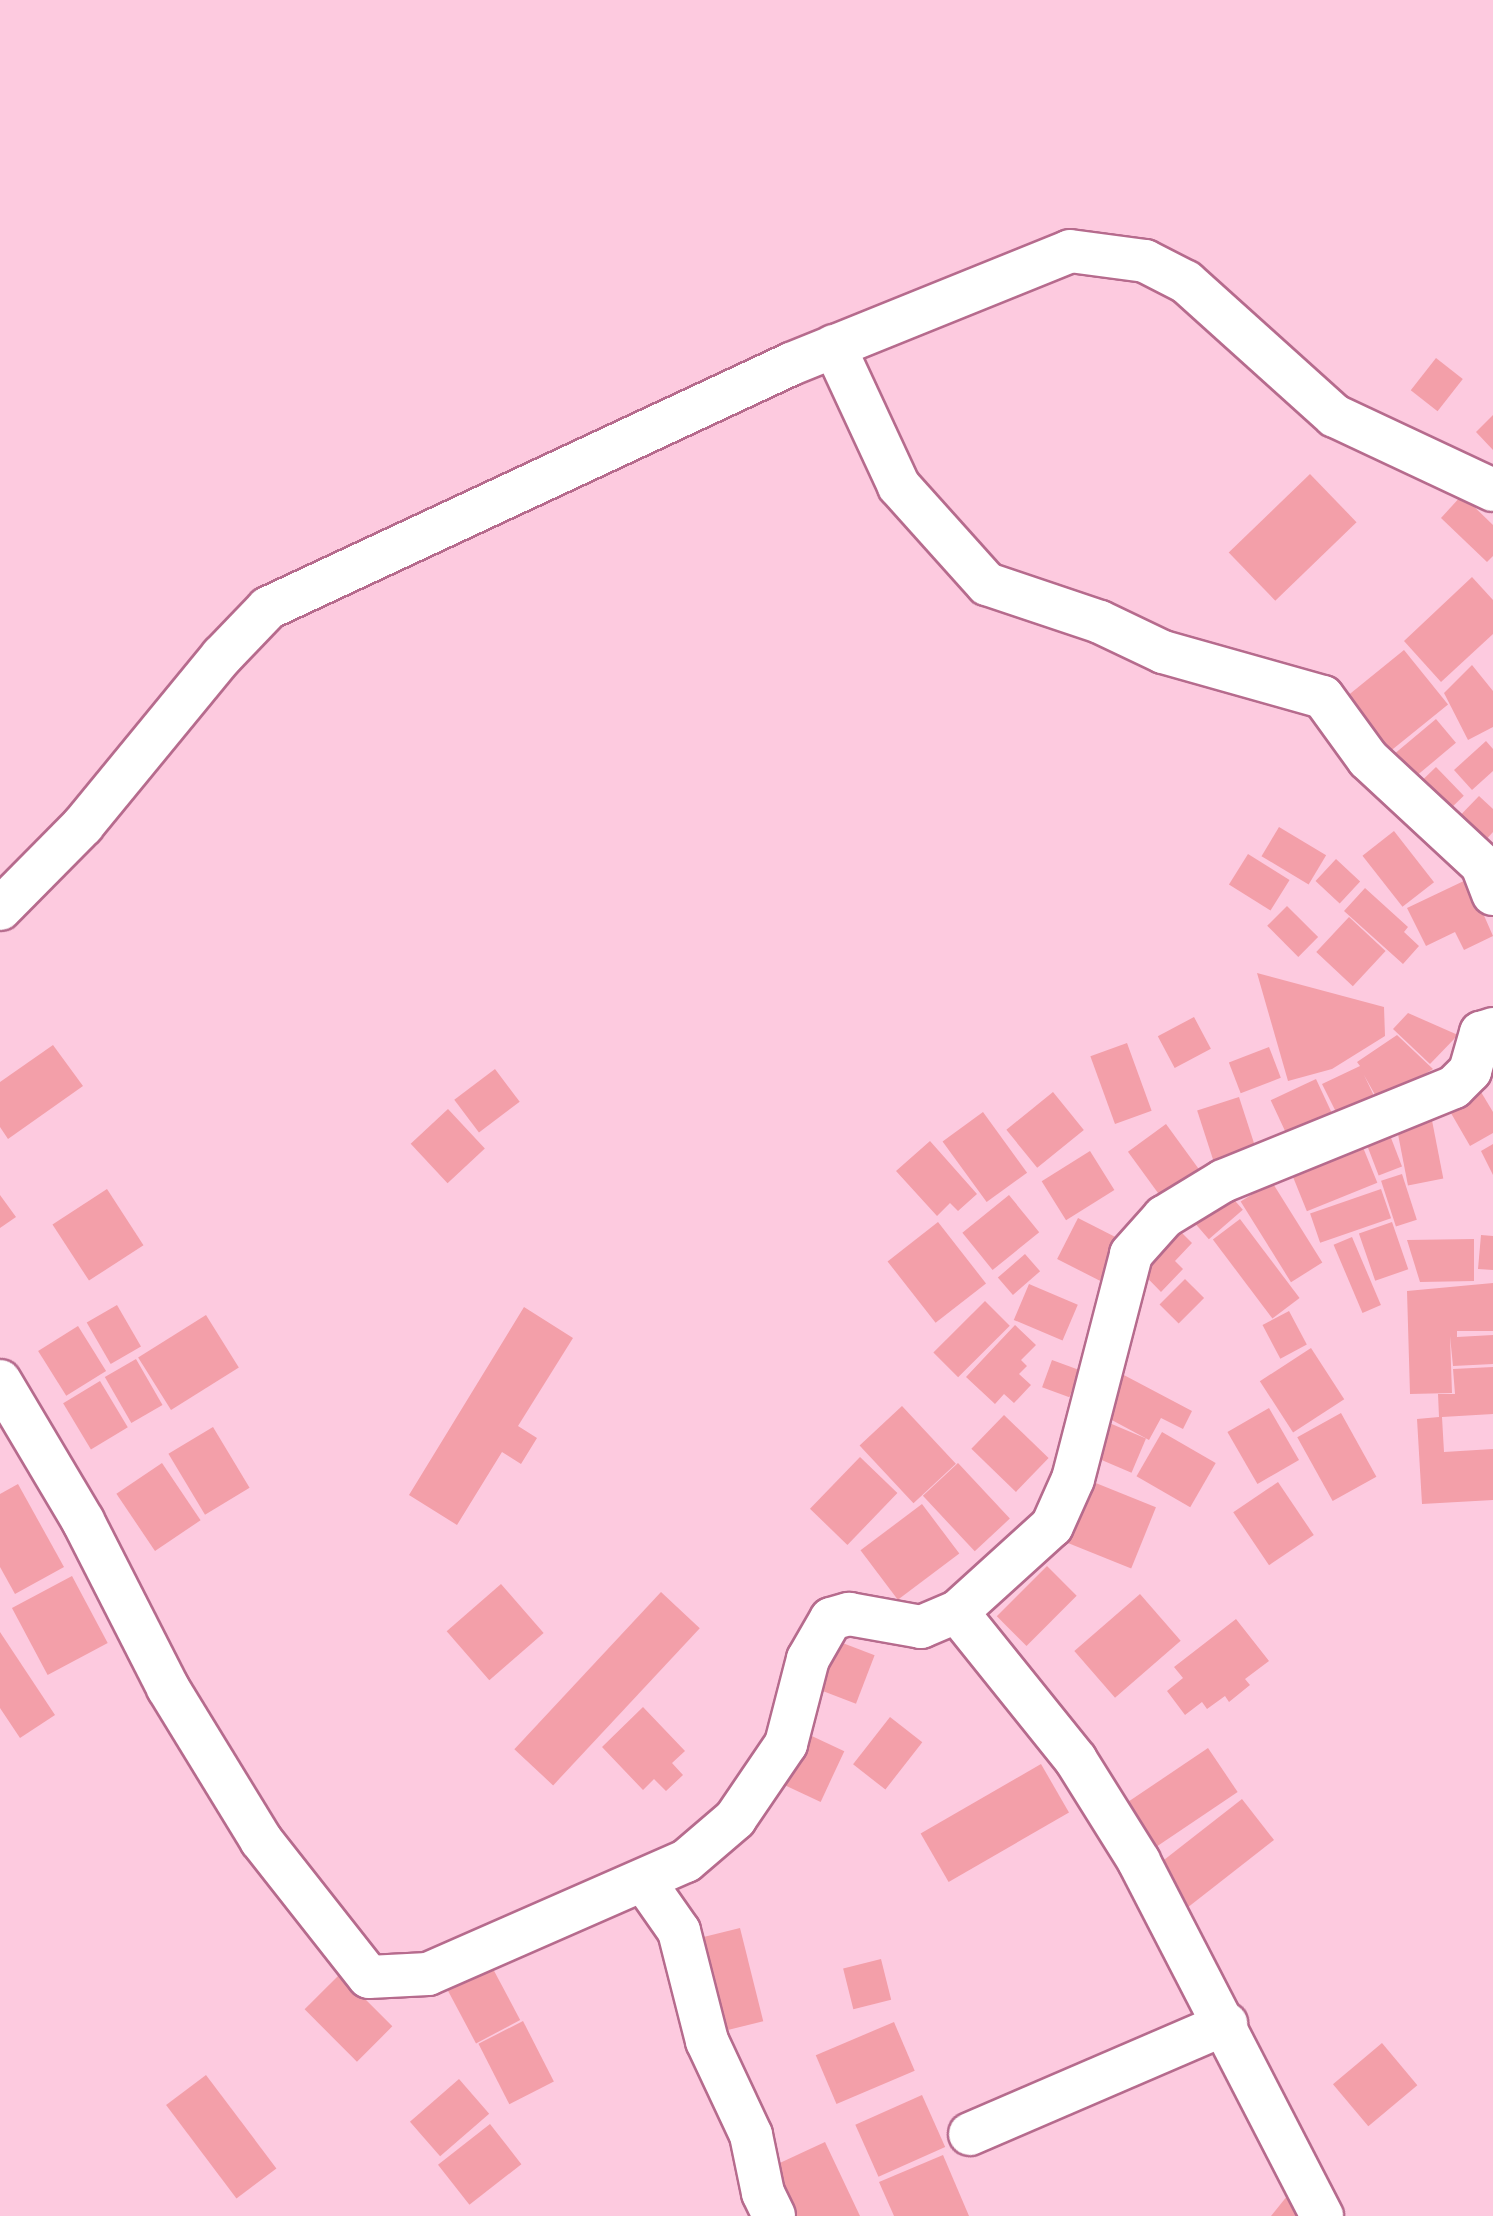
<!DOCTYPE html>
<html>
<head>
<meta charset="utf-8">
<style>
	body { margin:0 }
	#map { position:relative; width:1493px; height:2216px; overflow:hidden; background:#fdcadf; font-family:Karla,sans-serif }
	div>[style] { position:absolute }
	.building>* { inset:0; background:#f39fa9; transform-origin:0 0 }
	.roads { filter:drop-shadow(2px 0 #b66b8d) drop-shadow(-2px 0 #b66b8d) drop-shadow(0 2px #b66b8d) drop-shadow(0 -2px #b66b8d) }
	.minor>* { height:42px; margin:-21px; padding:0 21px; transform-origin:21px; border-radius:21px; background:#fff }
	span { translate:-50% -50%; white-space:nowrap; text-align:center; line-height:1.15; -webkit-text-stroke:8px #f4e2e9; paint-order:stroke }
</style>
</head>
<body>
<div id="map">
	<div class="building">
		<i style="left:1436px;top:358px;width:34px;height:41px;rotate:38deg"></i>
		<i style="clip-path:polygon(1493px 415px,1493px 450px,1476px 432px)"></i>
		<i style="left:1310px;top:474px;width:67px;height:113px;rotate:46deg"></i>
		<i style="clip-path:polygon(1462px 495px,1493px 525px,1493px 556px,1487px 562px,1441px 518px)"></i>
		<i style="clip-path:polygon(1472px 577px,1493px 600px,1493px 634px,1441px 682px,1404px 641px)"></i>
		<i style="left:1404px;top:650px;width:70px;height:90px;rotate:51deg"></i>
		<i style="clip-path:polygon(1472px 665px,1493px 691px,1493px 727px,1468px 740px,1444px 693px)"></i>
		<i style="left:1436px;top:719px;width:31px;height:67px;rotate:50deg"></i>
		<i style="clip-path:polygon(1486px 741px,1493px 749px,1493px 771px,1472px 790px,1454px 770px)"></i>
		<i style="left:1436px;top:767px;width:40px;height:31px;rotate:46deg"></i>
		<i style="clip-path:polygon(1479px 796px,1493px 809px,1493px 832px,1475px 852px,1449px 827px)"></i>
		<i style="left:1279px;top:827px;width:55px;height:34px;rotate:31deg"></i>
		<i style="left:1394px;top:831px;width:65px;height:40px;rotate:52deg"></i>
		<i style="left:1248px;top:854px;width:49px;height:36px;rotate:32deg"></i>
		<i style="left:1336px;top:859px;width:33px;height:30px;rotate:43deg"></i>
		<i style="clip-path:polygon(1468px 879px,1493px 936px,1464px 950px,1455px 932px,1426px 946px,1407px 908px)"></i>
		<i style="clip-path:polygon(1365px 888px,1408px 927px,1404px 932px,1419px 946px,1403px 964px,1344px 911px)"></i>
		<i style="left:1287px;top:906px;width:44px;height:28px;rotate:45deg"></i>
		<i style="left:1349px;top:917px;width:50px;height:48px;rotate:43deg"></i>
		<i style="clip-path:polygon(1257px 973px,1384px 1007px,1385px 1036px,1332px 1069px,1288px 1081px)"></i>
		<i style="clip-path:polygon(1408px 1013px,1458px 1035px,1430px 1064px,1393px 1029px)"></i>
		<i style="left:1194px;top:1017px;width:36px;height:41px;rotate:62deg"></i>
		<i style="clip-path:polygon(1397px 1035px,1433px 1069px,1379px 1102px,1364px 1075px,1376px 1100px,1339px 1118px,1322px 1084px,1360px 1066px,1357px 1062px)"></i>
		<i style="left:1127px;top:1043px;width:72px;height:39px;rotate:70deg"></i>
		<i style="clip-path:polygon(53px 1045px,83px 1086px,8px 1139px,0 1127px,0 1082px)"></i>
		<i style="left:1269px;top:1047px;width:33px;height:43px;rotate:69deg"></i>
		<i style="left:495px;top:1069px;width:41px;height:51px;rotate:53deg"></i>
		<i style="left:1316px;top:1079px;width:38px;height:50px;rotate:65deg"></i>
		<i style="clip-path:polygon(1475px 1082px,1493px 1112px,1493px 1133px,1470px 1146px,1444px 1101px)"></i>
		<i style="left:1053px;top:1092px;width:49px;height:60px;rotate:51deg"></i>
		<i style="left:1239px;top:1097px;width:59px;height:44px;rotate:72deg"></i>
		<i style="left:1429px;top:1105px;width:75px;height:36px;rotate:79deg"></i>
		<i style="left:448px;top:1109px;width:54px;height:51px;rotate:47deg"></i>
		<i style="left:983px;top:1112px;width:75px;height:50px;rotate:54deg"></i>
		<i style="left:1383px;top:1117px;width:53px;height:25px;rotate:69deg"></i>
		<i style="left:1166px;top:1124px;width:57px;height:47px;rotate:54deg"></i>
		<i style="left:1356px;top:1130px;width:57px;height:76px;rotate:68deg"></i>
		<i style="clip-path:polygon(930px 1141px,977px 1194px,958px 1211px,950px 1203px,937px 1216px,896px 1171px)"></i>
		<i style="clip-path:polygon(1493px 1144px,1493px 1175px,1481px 1151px)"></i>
		<i style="left:1090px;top:1151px;width:46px;height:57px;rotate:58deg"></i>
		<i style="left:1210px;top:1172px;width:50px;height:45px;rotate:49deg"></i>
		<i style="left:1402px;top:1174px;width:48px;height:22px;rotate:72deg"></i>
		<i style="left:1272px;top:1182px;width:95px;height:37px;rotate:58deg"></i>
		<i style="left:107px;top:1189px;width:67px;height:65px;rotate:57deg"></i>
		<i style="left:1381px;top:1189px;width:31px;height:75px;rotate:71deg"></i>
		<i style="clip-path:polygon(0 1195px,16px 1217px,0 1228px)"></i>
		<i style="left:1009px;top:1195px;width:48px;height:60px;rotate:51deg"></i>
		<i style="clip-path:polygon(1165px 1216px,1192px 1243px,1175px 1261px,1183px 1269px,1161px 1292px,1125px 1255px)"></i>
		<i style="left:1078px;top:1218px;width:48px;height:46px;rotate:27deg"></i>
		<i style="left:1240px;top:1219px;width:99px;height:34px;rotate:53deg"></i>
		<i style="left:938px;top:1222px;width:78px;height:64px;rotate:52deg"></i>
		<i style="left:1392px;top:1222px;width:50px;height:35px;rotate:71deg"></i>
		<i style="clip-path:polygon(1481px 1235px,1493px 1236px,1493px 1270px,1478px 1269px)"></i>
		<i style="left:1352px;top:1237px;width:74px;height:20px;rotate:67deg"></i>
		<i style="clip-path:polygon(1474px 1239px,1474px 1281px,1420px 1282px,1407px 1240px)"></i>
		<i style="left:1025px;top:1254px;width:23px;height:36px;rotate:49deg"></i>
		<i style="left:1185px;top:1279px;width:27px;height:36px;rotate:45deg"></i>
		<i style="clip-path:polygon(1493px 1283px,1493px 1331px,1457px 1331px,1457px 1337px,1493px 1335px,1493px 1364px,1453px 1366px,1450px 1336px,1452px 1393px,1410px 1394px,1407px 1291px)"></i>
		<i style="left:1029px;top:1284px;width:53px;height:39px;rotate:23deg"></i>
		<i style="left:985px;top:1301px;width:35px;height:73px;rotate:45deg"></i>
		<i style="left:117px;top:1305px;width:48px;height:35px;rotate:60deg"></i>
		<i style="clip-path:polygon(524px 1307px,573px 1338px,518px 1426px,537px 1438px,521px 1464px,502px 1452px,457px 1525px,409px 1495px)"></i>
		<i style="left:1289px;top:1311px;width:38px;height:30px;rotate:62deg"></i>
		<i style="left:206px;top:1315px;width:62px;height:80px;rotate:58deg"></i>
		<i style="clip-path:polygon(1015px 1325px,1036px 1345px,1021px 1360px,1027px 1366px,1019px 1374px,1031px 1385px,1014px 1403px,1004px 1394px,995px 1404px,966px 1377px)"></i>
		<i style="left:78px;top:1326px;width:53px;height:47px;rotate:58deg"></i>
		<i style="left:1311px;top:1348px;width:61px;height:61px;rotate:57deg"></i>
		<i style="left:136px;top:1359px;width:53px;height:36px;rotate:60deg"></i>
		<i style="left:1052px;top:1360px;width:29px;height:29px;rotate:20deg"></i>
		<i style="clip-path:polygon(1103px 1364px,1192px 1411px,1183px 1429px,1161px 1418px,1149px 1440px,1082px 1404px)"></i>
		<i style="clip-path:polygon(1493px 1367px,1493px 1414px,1442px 1417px,1444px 1452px,1493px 1449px,1493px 1500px,1422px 1504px,1417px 1419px,1439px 1417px,1438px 1394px,1455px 1394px,1453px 1369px)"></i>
		<i style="left:100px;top:1381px;width:54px;height:43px;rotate:59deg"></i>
		<i style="left:902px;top:1406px;width:79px;height:58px;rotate:47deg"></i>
		<i style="left:1269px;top:1408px;width:60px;height:48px;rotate:60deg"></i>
		<i style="left:1341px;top:1413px;width:73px;height:50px;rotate:61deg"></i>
		<i style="left:1088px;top:1414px;width:63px;height:37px;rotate:23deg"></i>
		<i style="left:1004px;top:1415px;width:62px;height:47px;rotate:44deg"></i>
		<i style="left:213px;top:1427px;width:71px;height:52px;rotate:59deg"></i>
		<i style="left:1162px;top:1432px;width:62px;height:51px;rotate:30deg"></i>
		<i style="left:860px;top:1457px;width:52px;height:72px;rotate:44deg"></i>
		<i style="left:162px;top:1463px;width:69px;height:55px;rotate:56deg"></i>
		<i style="left:958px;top:1463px;width:76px;height:48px;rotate:47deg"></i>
		<i style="left:1066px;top:1471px;width:97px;height:66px;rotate:22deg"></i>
		<i style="left:1278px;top:1482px;width:64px;height:54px;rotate:56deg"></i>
		<i style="clip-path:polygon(18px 1484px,64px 1567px,15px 1594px,0 1567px,0 1494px)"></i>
		<i style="left:922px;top:1504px;width:62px;height:77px;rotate:53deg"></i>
		<i style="left:1047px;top:1566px;width:42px;height:71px;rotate:45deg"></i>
		<i style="left:72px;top:1576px;width:76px;height:68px;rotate:62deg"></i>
		<i style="left:501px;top:1584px;width:65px;height:72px;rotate:49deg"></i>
		<i style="left:661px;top:1592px;width:53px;height:215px;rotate:43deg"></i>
		<i style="left:1140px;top:1594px;width:62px;height:87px;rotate:49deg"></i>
		<i style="clip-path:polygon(1236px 1619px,1269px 1661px,1245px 1679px,1250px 1685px,1229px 1702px,1225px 1696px,1207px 1709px,1202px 1702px,1185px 1715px,1167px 1691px,1183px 1678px,1174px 1667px)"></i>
		<i style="clip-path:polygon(0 1632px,55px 1715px,20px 1738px,0 1708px)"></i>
		<i style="left:827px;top:1637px;width:51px;height:52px;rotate:21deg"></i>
		<i style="clip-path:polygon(643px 1707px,685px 1751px,672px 1763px,683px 1775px,666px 1791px,654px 1779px,643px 1790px,602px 1747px)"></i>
		<i style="left:890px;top:1717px;width:41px;height:60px;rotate:38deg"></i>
		<i style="left:799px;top:1730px;width:50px;height:56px;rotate:25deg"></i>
		<i style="left:1208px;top:1748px;width:53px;height:111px;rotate:56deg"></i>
		<i style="left:1041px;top:1764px;width:56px;height:139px;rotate:60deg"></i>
		<i style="left:1242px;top:1799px;width:52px;height:121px;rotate:52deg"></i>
		<i style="left:740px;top:1928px;width:96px;height:49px;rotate:76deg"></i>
		<i style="left:881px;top:1959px;width:42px;height:39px;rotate:76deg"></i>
		<i style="left:492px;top:1967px;width:60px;height:50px;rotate:62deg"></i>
		<i style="left:340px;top:1974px;width:74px;height:50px;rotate:45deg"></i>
		<i style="left:523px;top:2021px;width:68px;height:50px;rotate:63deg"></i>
		<i style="left:894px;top:2022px;width:53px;height:85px;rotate:67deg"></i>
		<i style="left:1382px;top:2043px;width:55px;height:64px;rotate:50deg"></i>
		<i style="left:206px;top:2075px;width:117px;height:50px;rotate:53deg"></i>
		<i style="left:459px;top:2079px;width:46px;height:65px;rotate:49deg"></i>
		<i style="left:922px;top:2095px;width:57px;height:73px;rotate:66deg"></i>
		<i style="left:490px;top:2124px;width:51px;height:66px;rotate:52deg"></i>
		<i style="clip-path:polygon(825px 2142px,860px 2216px,791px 2216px,769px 2168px)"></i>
		<i style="clip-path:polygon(943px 2155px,969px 2216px,894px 2216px,879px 2182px)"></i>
		<i style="clip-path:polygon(1288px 2195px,1315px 2216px,1271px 2216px)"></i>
	</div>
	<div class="roads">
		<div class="minor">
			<i style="left:834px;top:346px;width:154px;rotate:65.1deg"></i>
			<i style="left:899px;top:486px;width:132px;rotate:48.1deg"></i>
			<i style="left:987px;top:584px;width:119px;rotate:18.6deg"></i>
			<i style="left:1100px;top:622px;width:70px;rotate:25.5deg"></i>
			<i style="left:1163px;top:652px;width:166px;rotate:15.7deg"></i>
			<i style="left:1323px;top:697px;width:77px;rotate:54deg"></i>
			<i style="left:1368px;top:759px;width:156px;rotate:42.9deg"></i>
			<i style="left:1482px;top:865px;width:31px;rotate:69deg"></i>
			<i style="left:0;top:909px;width:118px;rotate:-45.3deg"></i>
			<i style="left:83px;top:825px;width:219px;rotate:-50.6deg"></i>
			<i style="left:222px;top:656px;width:66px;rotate:-46.2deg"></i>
			<i style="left:268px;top:608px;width:577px;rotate:-25.01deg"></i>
			<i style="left:791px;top:364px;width:301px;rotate:-22deg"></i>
			<i style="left:1070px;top:251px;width:76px;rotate:7.6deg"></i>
			<i style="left:1145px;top:261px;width:46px;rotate:27.1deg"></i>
			<i style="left:1186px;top:282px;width:200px;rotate:42deg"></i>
			<i style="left:1335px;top:416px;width:174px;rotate:25.1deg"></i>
			<i style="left:0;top:1381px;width:163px;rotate:59.3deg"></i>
			<i style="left:83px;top:1521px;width:187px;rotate:63deg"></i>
			<i style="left:168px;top:1688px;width:178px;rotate:58.5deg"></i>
			<i style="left:261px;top:1840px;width:174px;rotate:51.8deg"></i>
			<i style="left:369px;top:1977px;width:59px;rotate:-2.9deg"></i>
			<i style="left:428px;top:1974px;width:282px;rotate:-23.7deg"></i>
			<i style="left:686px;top:1861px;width:65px;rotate:-40.6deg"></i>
			<i style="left:735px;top:1819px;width:91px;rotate:-55.8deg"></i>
			<i style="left:786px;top:1744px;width:88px;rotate:-75.5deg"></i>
			<i style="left:808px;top:1659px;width:46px;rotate:-60.1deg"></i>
			<i style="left:831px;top:1619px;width:19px;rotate:-16deg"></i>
			<i style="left:849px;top:1614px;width:73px;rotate:10.2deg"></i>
			<i style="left:921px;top:1627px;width:39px;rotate:-23deg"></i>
			<i style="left:644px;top:1881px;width:61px;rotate:55deg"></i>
			<i style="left:679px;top:1931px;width:114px;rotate:75.7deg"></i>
			<i style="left:707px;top:2041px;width:104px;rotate:64.9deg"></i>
			<i style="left:751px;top:2135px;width:59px;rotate:78.3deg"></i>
			<i style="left:763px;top:2193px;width:25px;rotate:64deg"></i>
			<i style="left:970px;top:2134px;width:279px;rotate:-23.3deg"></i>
			<i style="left:1322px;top:2216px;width:399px;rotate:-117.3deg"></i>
			<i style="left:1139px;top:1861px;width:119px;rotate:-122deg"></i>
			<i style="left:1076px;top:1760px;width:190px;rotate:-128.8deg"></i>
			<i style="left:957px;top:1612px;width:128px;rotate:-42.2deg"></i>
			<i style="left:1052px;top:1526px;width:51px;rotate:-65.9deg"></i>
			<i style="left:1073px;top:1479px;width:232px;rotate:-75.5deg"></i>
			<i style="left:1131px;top:1254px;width:50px;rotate:-48.3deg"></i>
			<i style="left:1164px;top:1217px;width:69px;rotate:-31.4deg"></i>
			<i style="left:1223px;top:1181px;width:249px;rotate:-22.1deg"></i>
			<i style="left:1454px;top:1087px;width:23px;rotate:-45deg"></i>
			<i style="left:1470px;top:1071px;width:40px;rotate:-74deg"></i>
			<i style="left:1481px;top:1033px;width:13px;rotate:-18deg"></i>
		</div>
	</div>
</div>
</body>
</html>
